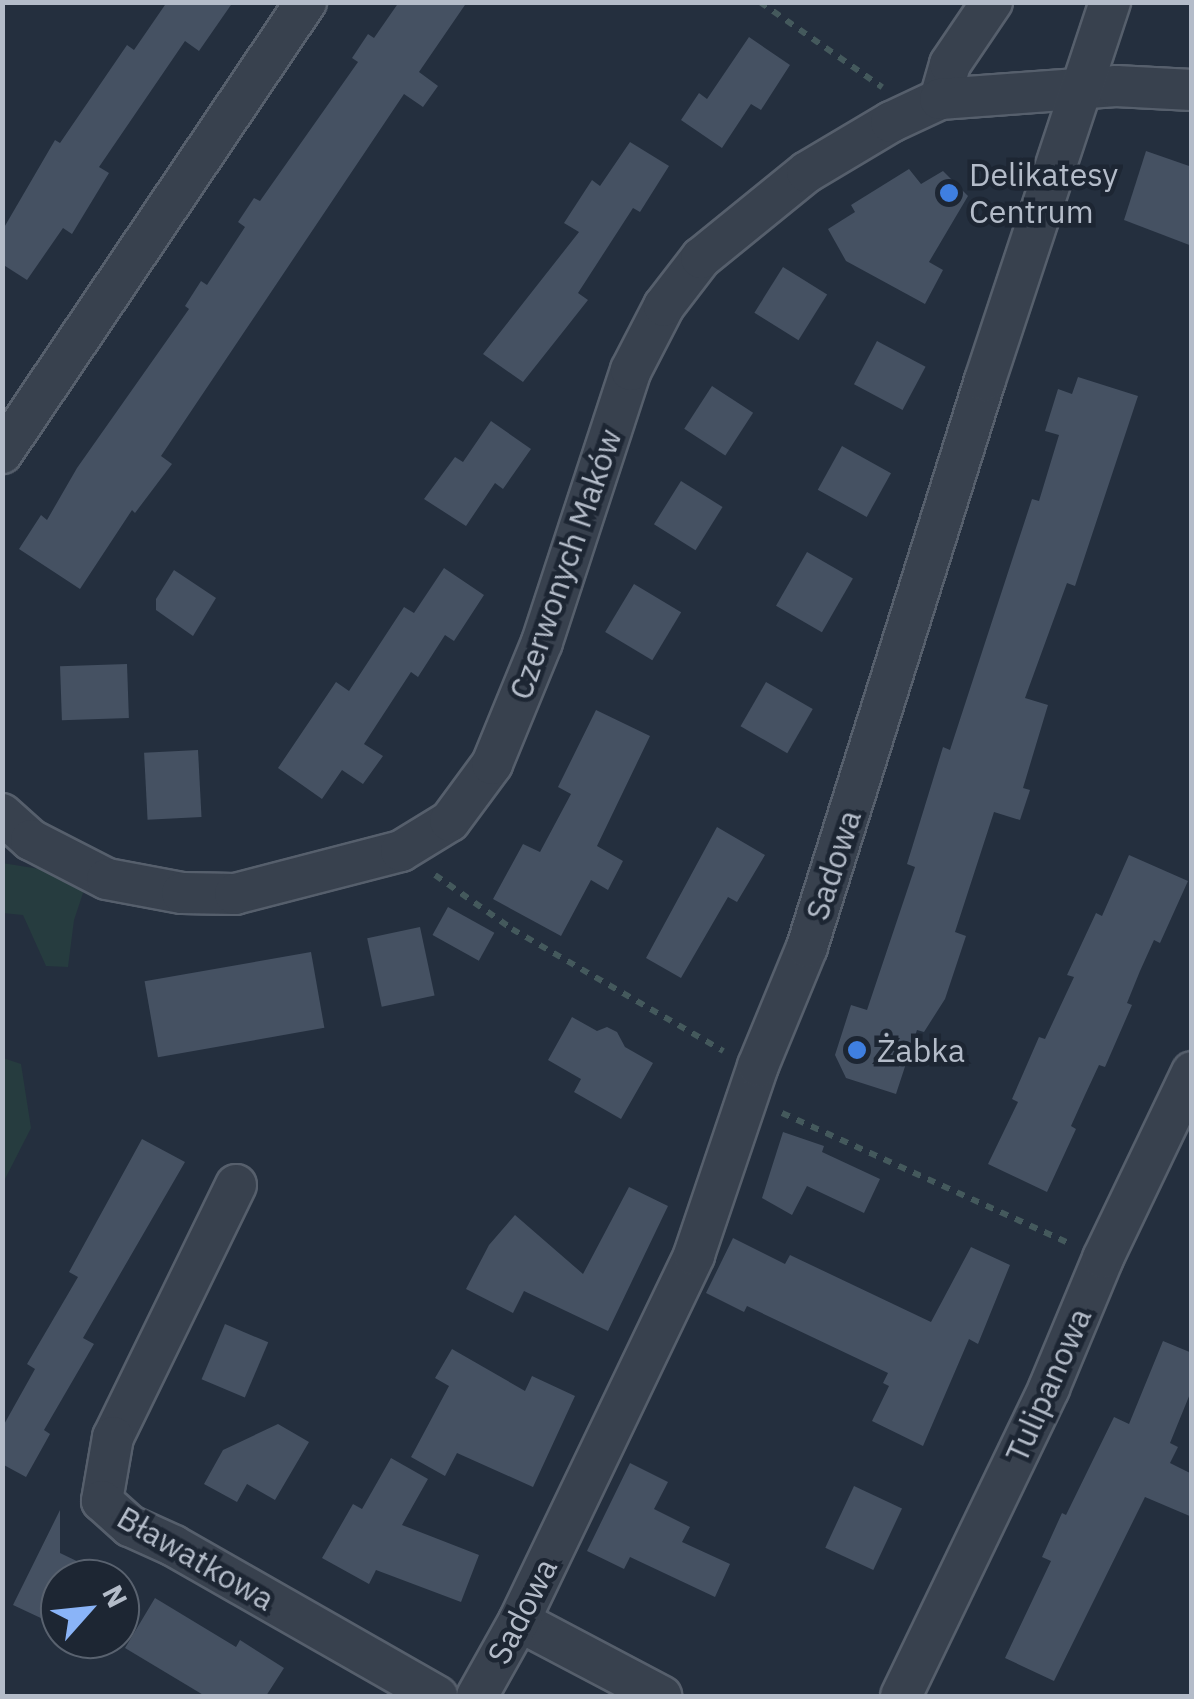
<!DOCTYPE html>
<html>
<head>
<meta charset="utf-8">
<style>
	body { margin:0 }
	#map { position:relative; width:1194px; height:1699px; overflow:hidden; background:#242f3e; font-family:"IBM Plex Sans",sans-serif }
	div>[style] { position:absolute }
	.green>* { inset:0; background:#263c3f }
	.building>* { inset:0; background:#455162; transform-origin:0 0 }
	.path>* { height:6px; margin-top:-3px; transform-origin:0; background:repeating-linear-gradient(90deg,#44595c 0 8px,transparent 0 16px) }
	.roads { filter:drop-shadow(2px 0 #565f6c) drop-shadow(-2px 0 #565f6c) drop-shadow(0 2px #565f6c) drop-shadow(0 -2px #565f6c) }
	.minor>* { height:40px; margin:-20px; padding:0 20px; transform-origin:20px; border-radius:20px; background:#38414e }
	.dots>* { width:28px; height:28px; translate:-50% -50%; box-sizing:border-box; border:5px solid #1d2633; border-radius:50% }
	span { translate:-50% -50%; white-space:nowrap; text-align:center; line-height:1.15; -webkit-text-stroke:9px #1d2633; paint-order:stroke }
	.poi-label { font-size:32px; color:#b4bcc9 }
	.left { translate:0 -50%; text-align:left }
	.street-label { font-size:32px; color:#b4bcc9 }
	.frame { position:absolute; inset:0; border:5px solid #b4bcc9; pointer-events:none }
	.north { position:absolute; left:40px; top:1559px; width:100px; height:100px; box-sizing:border-box; background:#1d2633; border:2px solid #59626f; border-radius:50%; rotate:63deg; font-size:28px; font-weight:700; line-height:40px; text-align:center; color:#b4bcc9 }
	.north::after { content:''; display:block; margin:auto; width:35px; height:45px; background:#8ab4f8; clip-path:polygon(50% 0,100% 100%,50% 72%,0 100%) }
</style>
</head>
<body>
<div id="map">
	<div class="green">
		<i style="clip-path:polygon(2px 863px,71px 874px,86px 884px,74px 920px,68px 967px,46px 966px,23px 915px,3px 913px)"></i>
		<i style="clip-path:polygon(3px 1058px,21px 1064px,31px 1128px,3px 1183px)"></i>
	</div>
	<div class="building">
		<i style="clip-path:polygon(167px 2px,233px 2px,199px 51px,185px 41px,99px 167px,109px 173px,72px 234px,63px 228px,27px 280px,2px 264px,2px 231px,55px 140px,60px 143px,127px 45px,134px 50px)"></i>
		<i style="clip-path:polygon(399px 2px,467px 2px,419px 72px,438px 86px,423px 107px,404px 94px,161px 456px,172px 464px,135px 513px,132px 510px,80px 589px,19px 549px,41px 515px,47px 520px,77px 468px,189px 309px,185px 306px,201px 281px,207px 285px,245px 227px,238px 222px,254px 198px,260px 201px,358px 62px,352px 58px,368px 34px,374px 38px)"></i>
		<i style="clip-path:polygon(749px 37px,790px 65px,761px 110px,751px 104px,722px 148px,681px 120px,699px 93px,707px 99px)"></i>
		<i style="clip-path:polygon(630px 142px,669px 166px,640px 212px,633px 208px,578px 293px,588px 300px,523px 382px,483px 354px,579px 232px,564px 223px,592px 180px,600px 186px)"></i>
		<i style="clip-path:polygon(1146px 151px,1192px 167px,1192px 246px,1124px 220px)"></i>
		<i style="clip-path:polygon(909px 169px,921px 184px,943px 171px,968px 196px,929px 262px,943px 270px,925px 304px,846px 261px,828px 229px,855px 212px,851px 205px)"></i>
		<i style="left:783px;top:267px;width:52px;height:54px;rotate:32deg"></i>
		<i style="left:877px;top:341px;width:55px;height:49px;rotate:28deg"></i>
		<i style="clip-path:polygon(1078px 377px,1138px 396px,1075px 586px,1067px 583px,1025px 698px,1048px 705px,1023px 788px,1030px 790px,1020px 820px,994px 812px,955px 932px,966px 936px,945px 999px,924px 1032px,917px 1030px,896px 1094px,846px 1078px,835px 1055px,851px 1005px,867px 1010px,915px 867px,907px 864px,943px 747px,950px 750px,1032px 499px,1039px 501px,1059px 435px,1045px 431px,1058px 389px,1072px 394px)"></i>
		<i style="left:712px;top:386px;width:49px;height:51px;rotate:33deg"></i>
		<i style="clip-path:polygon(491px 421px,531px 449px,503px 489px,495px 483px,466px 526px,424px 499px,455px 457px,463px 462px)"></i>
		<i style="left:842px;top:446px;width:56px;height:50px;rotate:29deg"></i>
		<i style="left:681px;top:481px;width:49px;height:51px;rotate:32deg"></i>
		<i style="left:807px;top:552px;width:53px;height:62px;rotate:30deg"></i>
		<i style="clip-path:polygon(444px 568px,484px 595px,454px 641px,445px 635px,418px 677px,411px 672px,364px 744px,383px 756px,363px 784px,342px 770px,322px 799px,278px 768px,336px 682px,349px 691px,404px 607px,414px 613px)"></i>
		<i style="clip-path:polygon(174px 570px,216px 598px,193px 636px,156px 610px,156px 599px)"></i>
		<i style="left:634px;top:584px;width:55px;height:56px;rotate:31deg"></i>
		<i style="left:127px;top:664px;width:54px;height:67px;rotate:88deg"></i>
		<i style="left:766px;top:682px;width:54px;height:51px;rotate:30deg"></i>
		<i style="clip-path:polygon(596px 710px,650px 736px,597px 846px,623px 861px,608px 890px,591px 880px,561px 936px,493px 899px,523px 844px,540px 852px,571px 794px,558px 787px)"></i>
		<i style="left:198px;top:750px;width:67px;height:54px;rotate:87deg"></i>
		<i style="clip-path:polygon(717px 827px,765px 855px,737px 902px,728px 897px,681px 978px,646px 958px)"></i>
		<i style="clip-path:polygon(1129px 855px,1188px 881px,1160px 943px,1154px 940px,1140px 971px,1127px 1003px,1132px 1005px,1105px 1067px,1099px 1065px,1085px 1095px,1071px 1126px,1076px 1129px,1047px 1192px,988px 1164px,1018px 1102px,1012px 1099px,1039px 1037px,1045px 1039px,1074px 977px,1067px 975px,1096px 913px,1102px 916px)"></i>
		<i style="left:448px;top:907px;width:53px;height:32px;rotate:29deg"></i>
		<i style="left:420px;top:927px;width:70px;height:54px;rotate:78deg"></i>
		<i style="left:311px;top:952px;width:77px;height:169px;rotate:80deg"></i>
		<i style="clip-path:polygon(572px 1017px,597px 1031px,607px 1027px,617px 1032px,625px 1047px,653px 1063px,621px 1119px,574px 1092px,581px 1079px,548px 1060px)"></i>
		<i style="clip-path:polygon(783px 1132px,824px 1146px,822px 1152px,880px 1179px,864px 1213px,807px 1186px,792px 1215px,762px 1198px)"></i>
		<i style="clip-path:polygon(142px 1139px,185px 1162px,83px 1338px,94px 1344px,44px 1430px,50px 1434px,26px 1477px,2px 1464px,2px 1428px,35px 1369px,27px 1364px,78px 1277px,69px 1272px)"></i>
		<i style="clip-path:polygon(629px 1187px,668px 1206px,608px 1331px,524px 1291px,513px 1313px,466px 1289px,489px 1245px,515px 1215px,583px 1274px)"></i>
		<i style="clip-path:polygon(733px 1238px,785px 1264px,790px 1255px,931px 1322px,971px 1247px,1010px 1265px,978px 1344px,969px 1339px,923px 1446px,872px 1421px,889px 1386px,883px 1383px,888px 1373px,747px 1306px,744px 1312px,706px 1293px)"></i>
		<i style="left:225px;top:1324px;width:47px;height:60px;rotate:23deg"></i>
		<i style="clip-path:polygon(1163px 1341px,1192px 1353px,1192px 1389px,1170px 1443px,1178px 1447px,1170px 1463px,1192px 1474px,1192px 1517px,1145px 1497px,1054px 1681px,1005px 1658px,1051px 1561px,1042px 1557px,1062px 1513px,1066px 1515px,1114px 1417px,1129px 1424px)"></i>
		<i style="clip-path:polygon(452px 1349px,525px 1391px,532px 1376px,575px 1396px,533px 1487px,457px 1453px,445px 1476px,411px 1457px,449px 1386px,435px 1378px)"></i>
		<i style="clip-path:polygon(278px 1424px,309px 1442px,275px 1500px,247px 1484px,237px 1502px,204px 1484px,223px 1450px)"></i>
		<i style="clip-path:polygon(391px 1458px,428px 1479px,402px 1525px,479px 1555px,461px 1602px,376px 1570px,369px 1584px,322px 1558px,353px 1504px,362px 1509px)"></i>
		<i style="clip-path:polygon(630px 1463px,668px 1482px,654px 1509px,690px 1527px,682px 1542px,730px 1564px,715px 1597px,630px 1557px,624px 1569px,587px 1551px)"></i>
		<i style="left:854px;top:1486px;width:53px;height:68px;rotate:25deg"></i>
		<i style="clip-path:polygon(60px 1510px,60px 1553px,114px 1579px,60px 1579px,60px 1627px,13px 1605px)"></i>
		<i style="clip-path:polygon(155px 1598px,236px 1647px,240px 1640px,284px 1668px,266px 1696px,205px 1696px,125px 1648px)"></i>
	</div>
	<div class="path">
		<i style="left:760px;top:2px;width:149px;rotate:34.9deg"></i>
		<i style="left:435px;top:875px;width:94px;rotate:35deg"></i>
		<i style="left:512px;top:929px;width:244px;rotate:30deg"></i>
		<i style="left:782px;top:1113px;width:317px;rotate:24.4deg"></i>
	</div>
	<div class="roads">
		<div class="minor">
			<i style="left:940px;top:99px;width:36px;rotate:-74deg"></i>
			<i style="left:950px;top:64px;width:75px;rotate:-55.9deg"></i>
			<i style="left:2px;top:453px;width:544px;rotate:-56.02deg"></i>
			<i style="left:2px;top:814px;width:39px;rotate:42deg"></i>
			<i style="left:31px;top:840px;width:85px;rotate:27.2deg"></i>
			<i style="left:107px;top:879px;width:76px;rotate:10.6deg"></i>
			<i style="left:182px;top:893px;width:53px;rotate:1.1deg"></i>
			<i style="left:235px;top:894px;width:171px;rotate:-14.5deg"></i>
			<i style="left:401px;top:851px;width:57px;rotate:-31.5deg"></i>
			<i style="left:450px;top:821px;width:71px;rotate:-53.6deg"></i>
			<i style="left:492px;top:764px;width:132px;rotate:-67.7deg"></i>
			<i style="left:542px;top:642px;width:286px;rotate:-71.9deg"></i>
			<i style="left:631px;top:370px;width:72px;rotate:-62.7deg"></i>
			<i style="left:664px;top:306px;width:61px;rotate:-52.4deg"></i>
			<i style="left:701px;top:258px;width:136px;rotate:-39.1deg"></i>
			<i style="left:807px;top:172px;width:98px;rotate:-30.8deg"></i>
			<i style="left:891px;top:122px;width:54px;rotate:-25.1deg"></i>
			<i style="left:940px;top:99px;width:176px;rotate:-4.2deg"></i>
			<i style="left:1116px;top:86px;width:76px;rotate:3deg"></i>
			<i style="left:236px;top:1185px;width:280px;rotate:116deg"></i>
			<i style="left:113px;top:1437px;width:65px;rotate:99.8deg"></i>
			<i style="left:102px;top:1501px;width:38px;rotate:42deg"></i>
			<i style="left:130px;top:1526px;width:48px;rotate:24.4deg"></i>
			<i style="left:174px;top:1546px;width:303px;rotate:29.7deg"></i>
			<i style="left:519px;top:1621px;width:161px;rotate:27.8deg"></i>
			<i style="left:477px;top:1696px;width:86px;rotate:-60.8deg"></i>
			<i style="left:519px;top:1621px;width:406px;rotate:-64.4deg"></i>
			<i style="left:694px;top:1255px;width:200px;rotate:-71.3deg"></i>
			<i style="left:758px;top:1066px;width:129px;rotate:-67.6deg"></i>
			<i style="left:807px;top:947px;width:594px;rotate:-72.57deg"></i>
			<i style="left:985px;top:380px;width:398px;rotate:-71.7deg"></i>
			<i style="left:901px;top:1696px;width:342px;rotate:-64.3deg"></i>
			<i style="left:1049px;top:1388px;width:141px;rotate:-67.4deg"></i>
			<i style="left:1103px;top:1258px;width:206px;rotate:-64.4deg"></i>
		</div>
	</div>
	<div class="dots">
		<i style="left:949px;top:193px;background:#3f7fe0"></i>
		<i style="left:857px;top:1050px;background:#3f7fe0"></i>
	</div>
	<div class="poi-label">
		<span class="left" style="left:969px;top:193px">Delikatesy<br>Centrum</span>
		<span class="left" style="left:877px;top:1050px">Żabka</span>
	</div>
	<div class="street-label">
		<span style="left:565px;top:564px;rotate:-71deg">Czerwonych Maków</span>
		<span style="left:833px;top:865px;rotate:-72deg">Sadowa</span>
		<span style="left:1048px;top:1385px;rotate:-66deg">Tulipanowa</span>
		<span style="left:196px;top:1558px;rotate:30deg">Bławatkowa</span>
		<span style="left:522px;top:1611px;rotate:-63deg">Sadowa</span>
	</div>
	<div class="frame"></div>
	<div class="north">N</div>
</div>
</body>
</html>
